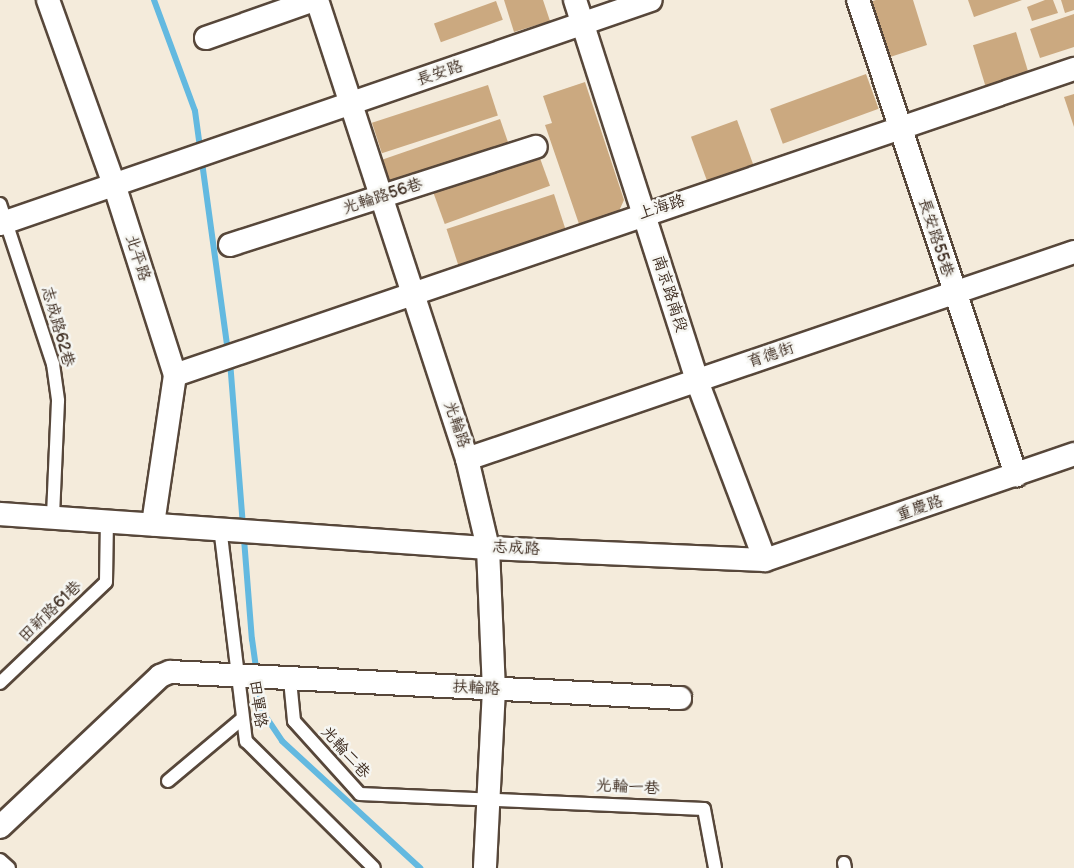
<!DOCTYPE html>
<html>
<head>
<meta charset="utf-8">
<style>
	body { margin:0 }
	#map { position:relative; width:1074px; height:868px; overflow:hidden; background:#f4ebdb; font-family:"Balsamiq Sans","LXGW WenKai TC",sans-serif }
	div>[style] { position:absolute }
	.stream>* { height:6px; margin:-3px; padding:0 3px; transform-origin:3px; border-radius:3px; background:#63b9e0 }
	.building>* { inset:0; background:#cba980; transform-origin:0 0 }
	.roads { filter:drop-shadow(2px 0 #57473a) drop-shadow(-2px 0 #57473a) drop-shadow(0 2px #57473a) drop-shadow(0 -2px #57473a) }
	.service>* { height:12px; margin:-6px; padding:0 6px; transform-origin:6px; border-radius:6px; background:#fff }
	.minor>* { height:22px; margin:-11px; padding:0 11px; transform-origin:11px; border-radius:11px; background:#fff }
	span { translate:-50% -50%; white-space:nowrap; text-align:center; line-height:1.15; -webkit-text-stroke:5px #f6f6f2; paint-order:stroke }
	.street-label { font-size:16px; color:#3b2a1e }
</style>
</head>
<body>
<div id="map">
	<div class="stream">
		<i style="left:154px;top:0;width:118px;rotate:69.7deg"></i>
		<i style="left:195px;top:111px;width:242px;rotate:82.2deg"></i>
		<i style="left:230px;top:361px;width:279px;rotate:85.5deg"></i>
		<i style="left:252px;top:639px;width:73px;rotate:82.1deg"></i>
		<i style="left:262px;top:711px;width:36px;rotate:56deg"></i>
		<i style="left:282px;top:741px;width:188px;rotate:42.6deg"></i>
	</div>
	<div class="building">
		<i style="clip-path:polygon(504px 0,543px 0,550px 21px,514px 32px)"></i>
		<i style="clip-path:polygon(876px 0,913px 0,927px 45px,884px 59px,866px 3px)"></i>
		<i style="clip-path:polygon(968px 0,1022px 0,974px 17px)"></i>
		<i style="clip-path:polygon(1045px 0,1053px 0,1058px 13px,1032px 21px,1027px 7px)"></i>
		<i style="clip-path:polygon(1061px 0,1074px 0,1074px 10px,1065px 13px)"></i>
		<i style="left:496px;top:1px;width:20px;height:66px;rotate:70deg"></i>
		<i style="clip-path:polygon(1074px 14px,1074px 47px,1040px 58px,1030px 29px)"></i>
		<i style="left:1016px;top:32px;width:49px;height:45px;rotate:73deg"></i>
		<i style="left:866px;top:74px;width:37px;height:102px;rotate:70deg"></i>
		<i style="clip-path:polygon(585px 82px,624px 200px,619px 211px,579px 224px,545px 125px,552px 123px,543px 96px)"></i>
		<i style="left:488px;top:85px;width:32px;height:122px;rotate:72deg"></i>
		<i style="clip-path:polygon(1074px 94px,1074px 127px,1064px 97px)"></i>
		<i style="left:500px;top:119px;width:34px;height:134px;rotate:71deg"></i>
		<i style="left:737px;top:120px;width:49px;height:49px;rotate:70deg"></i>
		<i style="left:537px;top:150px;width:38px;height:112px;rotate:70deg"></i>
		<i style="left:554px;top:194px;width:39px;height:113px;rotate:72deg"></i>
	</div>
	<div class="roads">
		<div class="service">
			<i style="left:0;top:204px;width:169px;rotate:71.7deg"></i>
			<i style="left:53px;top:364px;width:37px;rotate:82deg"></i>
			<i style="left:58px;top:401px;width:116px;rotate:92.5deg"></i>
			<i style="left:220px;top:527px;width:216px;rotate:83.1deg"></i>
			<i style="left:246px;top:741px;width:180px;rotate:44.8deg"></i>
			<i style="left:290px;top:680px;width:41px;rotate:84.4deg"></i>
			<i style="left:294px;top:721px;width:98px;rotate:47.9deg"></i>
			<i style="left:360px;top:794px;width:344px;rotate:2.5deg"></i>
			<i style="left:704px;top:809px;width:60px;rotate:79.4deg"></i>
			<i style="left:0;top:683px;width:146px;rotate:-43.6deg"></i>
			<i style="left:106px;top:582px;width:61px;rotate:-89.1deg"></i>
			<i style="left:168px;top:781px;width:97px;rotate:-40deg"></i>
			<i style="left:0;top:860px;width:12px;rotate:42deg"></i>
			<i style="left:844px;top:863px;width:5px;rotate:79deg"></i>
		</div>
		<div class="minor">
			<i style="left:48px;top:0;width:195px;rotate:70.3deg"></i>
			<i style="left:114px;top:184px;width:201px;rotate:72.3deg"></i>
			<i style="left:175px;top:375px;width:151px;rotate:98.4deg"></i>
			<i style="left:317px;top:0;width:483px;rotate:71.9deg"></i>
			<i style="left:467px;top:459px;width:91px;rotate:76.7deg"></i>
			<i style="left:488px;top:548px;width:141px;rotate:87.6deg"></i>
			<i style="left:494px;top:689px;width:179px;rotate:92.9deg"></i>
			<i style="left:575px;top:0;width:400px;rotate:72.2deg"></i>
			<i style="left:697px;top:381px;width:191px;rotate:69.2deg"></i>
			<i style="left:858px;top:0;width:501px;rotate:71.6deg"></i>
			<i style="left:206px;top:38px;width:114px;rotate:-19.4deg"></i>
			<i style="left:0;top:224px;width:688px;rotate:-18.99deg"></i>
			<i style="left:230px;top:245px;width:321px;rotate:-17.8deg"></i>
			<i style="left:175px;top:375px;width:950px;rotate:-18.8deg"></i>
			<i style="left:467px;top:459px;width:641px;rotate:-18.83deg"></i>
			<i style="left:0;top:514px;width:489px;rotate:4deg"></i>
			<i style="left:488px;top:548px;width:277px;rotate:2.5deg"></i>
			<i style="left:765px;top:560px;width:327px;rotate:-18.9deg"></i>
			<i style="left:0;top:827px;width:220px;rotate:-43.3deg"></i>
			<i style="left:160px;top:676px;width:11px;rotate:-22deg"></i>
			<i style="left:170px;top:672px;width:511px;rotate:2.92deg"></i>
		</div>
	</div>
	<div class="street-label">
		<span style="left:440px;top:74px;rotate:-19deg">長安路</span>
		<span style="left:383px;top:197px;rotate:-18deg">光輪路56巷</span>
		<span style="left:662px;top:208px;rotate:-18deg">上海路</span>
		<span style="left:935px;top:238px;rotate:72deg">長安路55巷</span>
		<span style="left:137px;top:258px;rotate:72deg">北平路</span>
		<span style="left:669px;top:294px;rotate:72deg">南京路南段</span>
		<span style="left:57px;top:327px;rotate:74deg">志成路62巷</span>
		<span style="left:771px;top:356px;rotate:-19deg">育德街</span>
		<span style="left:456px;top:425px;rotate:71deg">光輪路</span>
		<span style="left:920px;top:509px;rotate:-19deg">重慶路</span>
		<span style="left:516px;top:549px;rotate:3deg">志成路</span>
		<span style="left:51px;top:612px;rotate:-44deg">田新路61巷</span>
		<span style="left:476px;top:689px;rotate:3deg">扶輪路</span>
		<span style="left:257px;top:704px;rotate:82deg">田單路</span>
		<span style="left:345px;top:753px;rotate:48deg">光輪二巷</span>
		<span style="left:628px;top:788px;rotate:3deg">光輪一巷</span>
	</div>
</div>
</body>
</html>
